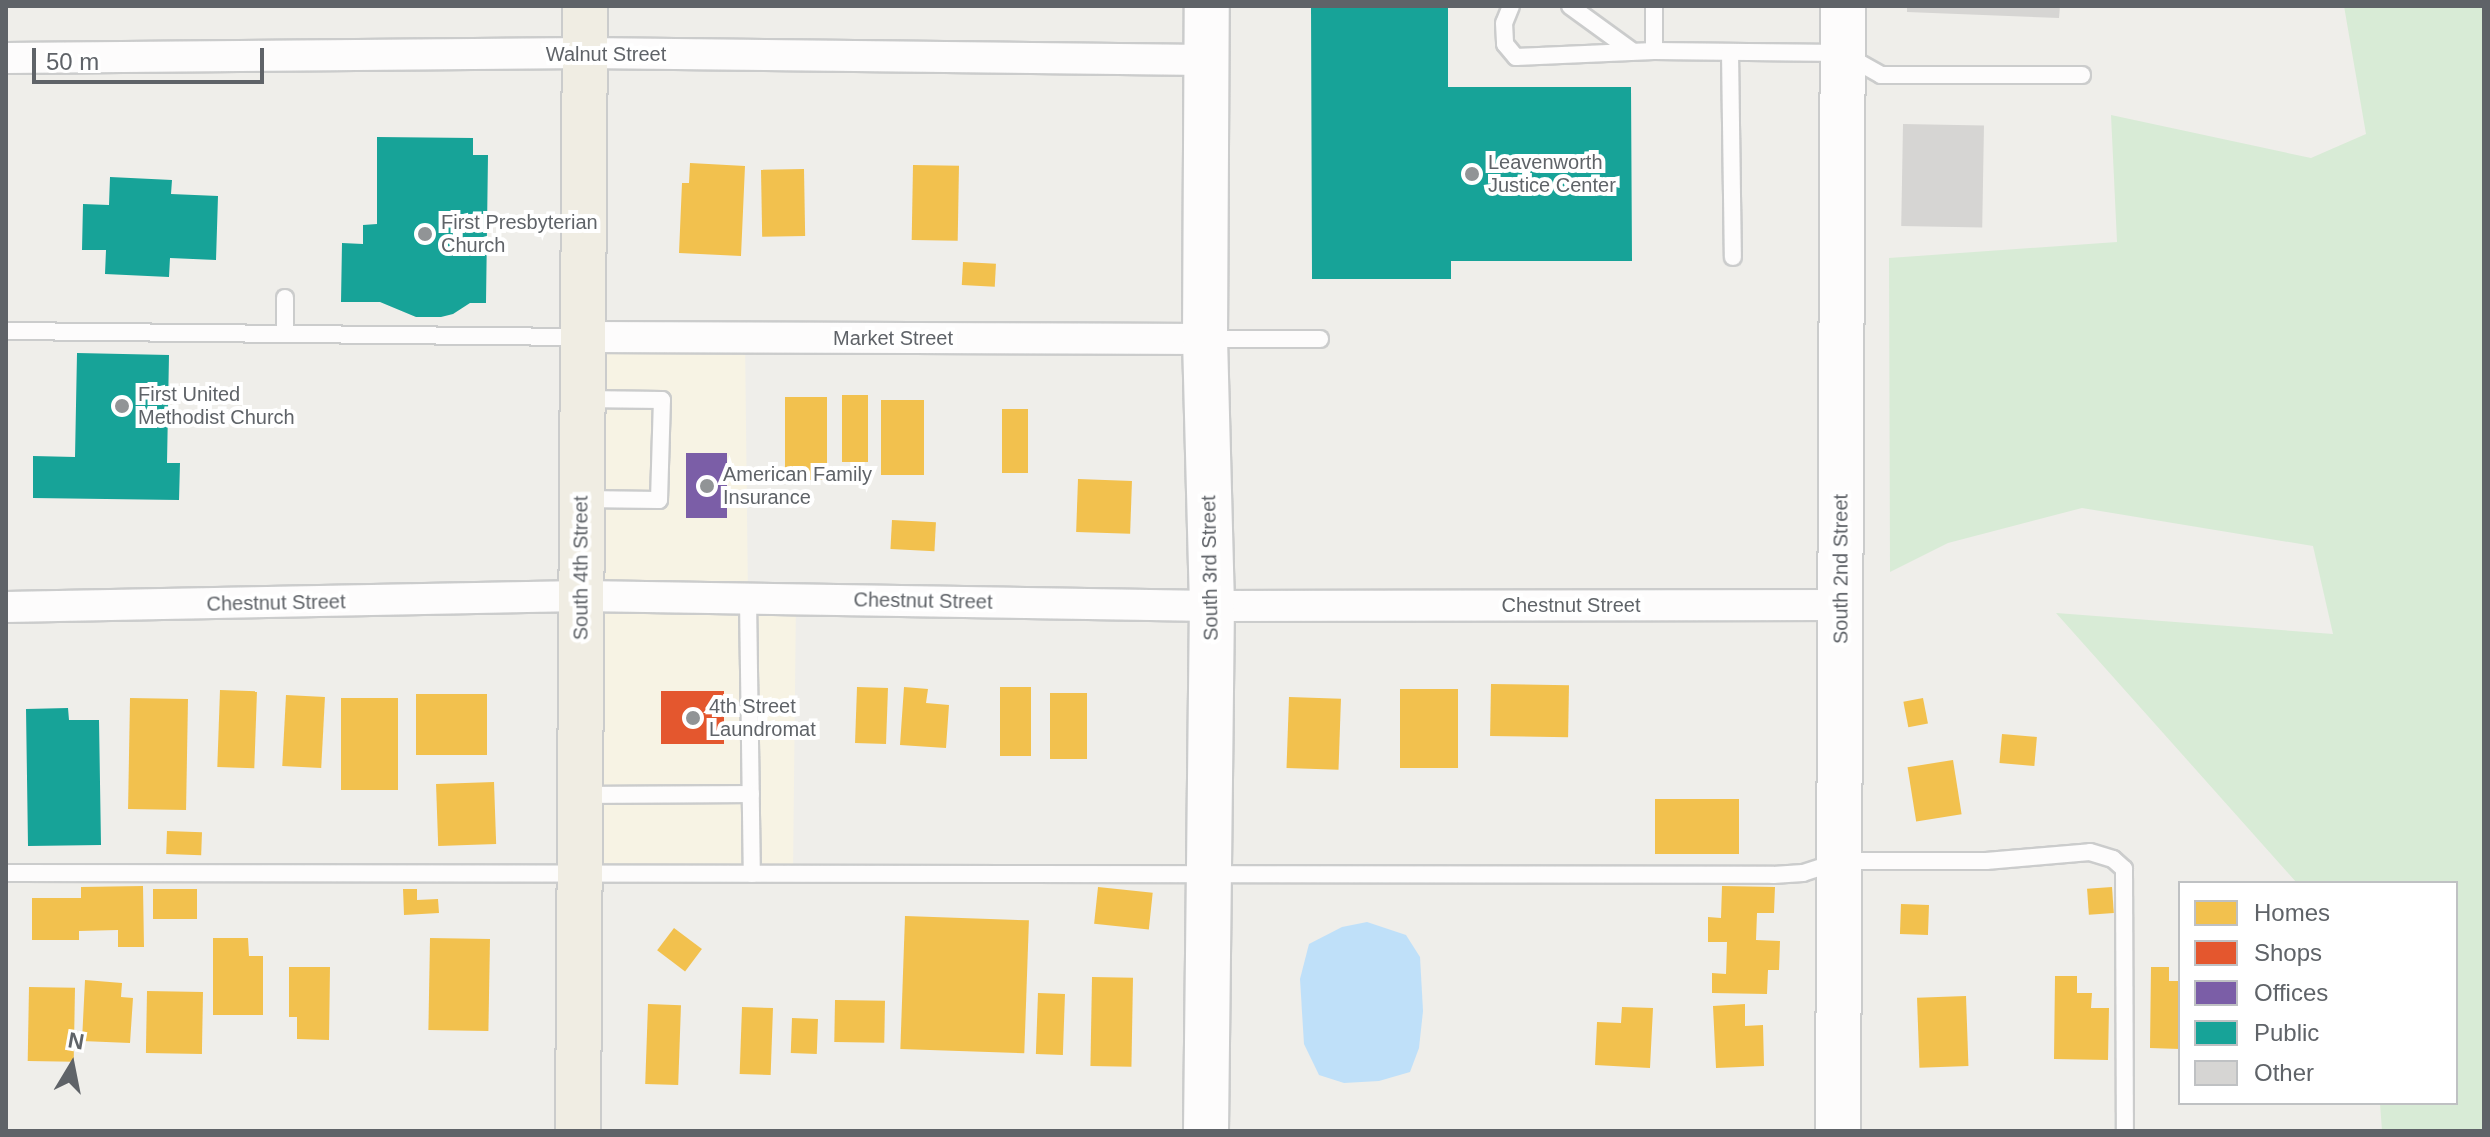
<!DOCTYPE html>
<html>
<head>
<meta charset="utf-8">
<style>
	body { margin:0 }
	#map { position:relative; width:2490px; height:1137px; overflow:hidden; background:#efeeea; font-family:Arial,sans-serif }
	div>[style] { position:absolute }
	.commercial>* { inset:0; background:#f7f3e4 }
	.green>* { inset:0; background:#d8ebd6 }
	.water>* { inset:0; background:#bfe0f9 }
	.homes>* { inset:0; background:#f2c14e; transform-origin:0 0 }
	.shops>* { inset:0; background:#e4572e; transform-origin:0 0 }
	.offices>* { inset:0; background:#7b5ea7; transform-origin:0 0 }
	.public>* { inset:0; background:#17a398 }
	.building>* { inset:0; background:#d6d5d3; transform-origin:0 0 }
	.roads { filter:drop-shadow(2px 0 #cbcccc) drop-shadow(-2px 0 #cbcccc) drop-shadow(0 2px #cbcccc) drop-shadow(0 -2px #cbcccc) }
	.lane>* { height:16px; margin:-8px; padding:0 8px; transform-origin:8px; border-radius:8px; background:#fdfcfc }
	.street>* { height:30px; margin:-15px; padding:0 15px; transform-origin:15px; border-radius:15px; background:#fdfcfc }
	.secondary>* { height:44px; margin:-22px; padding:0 22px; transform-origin:22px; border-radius:22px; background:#fdfcfc }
	.highway>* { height:44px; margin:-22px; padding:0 22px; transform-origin:22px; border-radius:22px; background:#f0ede3 }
	.dots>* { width:22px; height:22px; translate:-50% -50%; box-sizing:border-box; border:4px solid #fff; border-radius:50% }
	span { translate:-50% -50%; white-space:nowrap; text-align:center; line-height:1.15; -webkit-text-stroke:8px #fff; paint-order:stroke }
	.street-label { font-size:20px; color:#5f6368 }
	.poi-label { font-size:20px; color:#5f6368 }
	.left { translate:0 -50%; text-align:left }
	.frame { position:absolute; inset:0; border:8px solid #5f6368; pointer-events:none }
	.legend { position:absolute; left:2178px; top:881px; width:280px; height:224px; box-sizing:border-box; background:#fff; border:2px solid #bfc1c3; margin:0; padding:10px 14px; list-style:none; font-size:24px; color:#5f6368 }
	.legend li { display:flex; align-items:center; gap:16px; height:40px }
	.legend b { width:40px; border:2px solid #bfc1c3 }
	.north { position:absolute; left:32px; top:1025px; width:80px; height:80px; -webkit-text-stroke:6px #fff; paint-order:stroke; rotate:10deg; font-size:22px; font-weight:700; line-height:32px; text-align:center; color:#5f6368 }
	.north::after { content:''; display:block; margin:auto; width:28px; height:36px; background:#5f6368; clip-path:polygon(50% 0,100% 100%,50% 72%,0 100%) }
	.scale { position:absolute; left:32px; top:48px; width:232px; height:36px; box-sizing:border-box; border:4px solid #5f6368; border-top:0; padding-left:10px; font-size:24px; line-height:28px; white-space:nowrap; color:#5f6368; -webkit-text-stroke:6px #fff; paint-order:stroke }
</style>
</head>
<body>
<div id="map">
	<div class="commercial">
		<i style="clip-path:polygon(581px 337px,745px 338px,748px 598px,796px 599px,793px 874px,580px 873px)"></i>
	</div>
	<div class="green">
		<i style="clip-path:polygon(2344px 6px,2484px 6px,2484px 1131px,2382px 1131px,2380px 1103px,2456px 1103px,2456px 883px,2297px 883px,2056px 613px,2333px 634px,2313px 546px,2082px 508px,1948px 543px,1890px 572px,1889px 258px,2117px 242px,2111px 115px,2311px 158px,2366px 134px)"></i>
	</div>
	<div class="water">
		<i style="clip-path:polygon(1367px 922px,1406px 935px,1420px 957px,1423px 1011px,1419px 1048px,1410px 1072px,1379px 1081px,1344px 1083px,1319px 1075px,1304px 1044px,1300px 979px,1309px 944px,1342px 927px)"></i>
	</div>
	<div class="homes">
		<i style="clip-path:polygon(690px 163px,745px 166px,741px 256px,679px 253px,682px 183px,689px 183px)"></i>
		<i style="left:913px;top:165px;width:46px;height:75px;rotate:1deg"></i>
		<i style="left:804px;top:169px;width:67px;height:43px;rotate:89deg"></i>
		<i style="left:963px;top:262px;width:33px;height:23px;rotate:3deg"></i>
		<i style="left:842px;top:395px;width:26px;height:67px"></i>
		<i style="left:785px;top:397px;width:42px;height:83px"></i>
		<i style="left:881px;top:400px;width:43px;height:75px"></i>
		<i style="left:1002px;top:409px;width:26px;height:64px"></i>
		<i style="left:1078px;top:479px;width:54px;height:53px;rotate:2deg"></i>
		<i style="left:892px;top:520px;width:44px;height:29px;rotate:3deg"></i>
		<i style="left:1491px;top:684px;width:78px;height:52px;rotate:1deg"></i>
		<i style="left:857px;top:687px;width:31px;height:56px;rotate:2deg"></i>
		<i style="clip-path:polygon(904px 687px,928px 689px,926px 703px,949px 705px,946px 748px,900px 745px)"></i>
		<i style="left:1000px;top:687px;width:31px;height:69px"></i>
		<i style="left:1400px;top:689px;width:58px;height:79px"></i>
		<i style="left:220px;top:690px;width:37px;height:77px;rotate:2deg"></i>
		<i style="left:1050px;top:693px;width:37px;height:66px"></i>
		<i style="left:487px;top:694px;width:61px;height:71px;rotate:90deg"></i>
		<i style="left:286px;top:695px;width:39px;height:71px;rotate:3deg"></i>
		<i style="left:1289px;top:697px;width:52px;height:71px;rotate:2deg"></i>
		<i style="left:130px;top:698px;width:58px;height:111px;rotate:1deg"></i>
		<i style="left:341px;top:698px;width:57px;height:92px"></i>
		<i style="left:1923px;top:698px;width:26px;height:20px;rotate:79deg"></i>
		<i style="left:2002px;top:734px;width:35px;height:29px;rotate:5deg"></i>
		<i style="left:1953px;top:760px;width:55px;height:46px;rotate:81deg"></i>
		<i style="left:494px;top:782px;width:62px;height:58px;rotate:88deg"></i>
		<i style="left:1655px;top:799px;width:84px;height:55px"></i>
		<i style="left:167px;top:831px;width:35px;height:23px;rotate:2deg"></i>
		<i style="clip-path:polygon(143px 886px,144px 947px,118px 947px,118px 930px,79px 931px,79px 940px,32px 940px,32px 898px,81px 898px,81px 887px)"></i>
		<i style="clip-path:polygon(1722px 886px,1775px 887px,1774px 913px,1757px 913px,1756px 940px,1780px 941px,1779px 970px,1768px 970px,1767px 994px,1712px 993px,1712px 973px,1726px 974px,1727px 942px,1708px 942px,1708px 917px,1721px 918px)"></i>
		<i style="left:1098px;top:887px;width:55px;height:37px;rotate:6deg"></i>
		<i style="left:2112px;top:887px;width:26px;height:25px;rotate:86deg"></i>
		<i style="left:153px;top:889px;width:44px;height:30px"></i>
		<i style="clip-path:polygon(403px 889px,417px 889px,417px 900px,438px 899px,439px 913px,404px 915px)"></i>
		<i style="left:1901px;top:904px;width:28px;height:30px;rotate:2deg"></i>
		<i style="left:905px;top:916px;width:124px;height:133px;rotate:2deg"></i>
		<i style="left:674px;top:928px;width:35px;height:28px;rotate:37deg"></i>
		<i style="clip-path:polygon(213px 938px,248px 938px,249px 956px,263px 956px,263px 1015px,213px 1015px)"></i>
		<i style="left:430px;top:938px;width:60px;height:92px;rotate:1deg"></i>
		<i style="clip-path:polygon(289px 967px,330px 967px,329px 1040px,297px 1039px,297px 1017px,289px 1017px)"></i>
		<i style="clip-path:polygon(2151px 967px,2169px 967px,2169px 981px,2180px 981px,2180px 1049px,2150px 1048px)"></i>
		<i style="clip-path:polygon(2055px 976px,2077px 976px,2077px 993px,2092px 993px,2091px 1008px,2109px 1008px,2108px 1060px,2054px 1059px)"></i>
		<i style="left:1092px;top:977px;width:41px;height:89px;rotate:1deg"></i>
		<i style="clip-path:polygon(85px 980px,122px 983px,121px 997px,133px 998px,130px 1043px,82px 1041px)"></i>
		<i style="left:29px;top:987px;width:46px;height:74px;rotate:1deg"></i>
		<i style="left:147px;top:991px;width:56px;height:62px;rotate:1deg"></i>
		<i style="left:1038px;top:993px;width:27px;height:61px;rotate:2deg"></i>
		<i style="left:1966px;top:996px;width:70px;height:49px;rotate:88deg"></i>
		<i style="left:835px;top:1000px;width:50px;height:42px;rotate:1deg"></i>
		<i style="left:648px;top:1004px;width:33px;height:80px;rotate:2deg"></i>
		<i style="clip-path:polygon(1745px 1004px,1745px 1026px,1763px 1025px,1764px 1066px,1716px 1068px,1713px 1006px)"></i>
		<i style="left:742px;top:1007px;width:31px;height:67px;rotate:2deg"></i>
		<i style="clip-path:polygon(1622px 1007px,1653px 1008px,1650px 1068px,1595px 1065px,1597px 1022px,1621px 1023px)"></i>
		<i style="left:792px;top:1018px;width:26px;height:35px;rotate:2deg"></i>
	</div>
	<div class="shops">
		<i style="left:661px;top:691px;width:63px;height:53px"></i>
	</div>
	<div class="offices">
		<i style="left:686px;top:453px;width:41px;height:65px"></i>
	</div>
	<div class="public">
		<i style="clip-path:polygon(1311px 6px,1448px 6px,1448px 87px,1631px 87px,1632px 261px,1451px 261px,1451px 279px,1312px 279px)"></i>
		<i style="clip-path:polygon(377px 137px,473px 138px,473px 155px,488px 155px,486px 303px,470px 303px,453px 314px,441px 317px,416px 317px,380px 302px,341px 302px,342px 243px,363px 244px,363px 225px,377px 224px)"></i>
		<i style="clip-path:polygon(110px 177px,172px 180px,171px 194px,218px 196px,216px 260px,170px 258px,169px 277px,105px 274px,106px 250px,82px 250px,83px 204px,109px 205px)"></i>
		<i style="clip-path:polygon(77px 353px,169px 355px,167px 463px,180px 463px,179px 500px,33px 498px,33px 456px,75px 457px)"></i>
		<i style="clip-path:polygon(68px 708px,69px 720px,99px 720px,101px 845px,28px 846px,26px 709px)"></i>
	</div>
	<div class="building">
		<i style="clip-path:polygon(1907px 6px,2060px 6px,2059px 18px,1907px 12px)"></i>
		<i style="left:1903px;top:124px;width:81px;height:102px;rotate:1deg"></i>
	</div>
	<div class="roads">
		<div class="lane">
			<i style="left:1511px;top:6px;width:18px;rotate:112deg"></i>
			<i style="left:1504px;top:23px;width:21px;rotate:87deg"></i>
			<i style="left:1505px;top:44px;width:17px;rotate:50deg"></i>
			<i style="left:1516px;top:57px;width:138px;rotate:-2.5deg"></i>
			<i style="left:1654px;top:51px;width:188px;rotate:0.6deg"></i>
			<i style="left:1842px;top:53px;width:45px;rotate:29.4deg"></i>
			<i style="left:1881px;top:75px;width:201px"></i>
			<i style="left:1570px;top:6px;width:77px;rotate:36deg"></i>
			<i style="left:1654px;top:51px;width:45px;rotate:-90deg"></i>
			<i style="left:1730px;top:52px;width:205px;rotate:89.2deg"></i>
			<i style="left:6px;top:331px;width:574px;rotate:0.6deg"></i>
			<i style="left:285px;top:334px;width:36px;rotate:-90deg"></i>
			<i style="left:1207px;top:339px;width:113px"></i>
			<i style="left:582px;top:499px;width:77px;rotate:0.7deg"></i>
			<i style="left:659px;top:500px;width:100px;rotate:-88.3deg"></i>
			<i style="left:662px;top:400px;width:80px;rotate:-179.3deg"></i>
			<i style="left:748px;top:599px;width:275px;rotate:89.2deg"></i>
			<i style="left:582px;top:795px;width:169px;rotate:-0.3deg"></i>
			<i style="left:6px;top:873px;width:1767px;rotate:0.06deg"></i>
			<i style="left:1773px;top:875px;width:30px;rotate:-4deg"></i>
			<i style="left:1803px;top:873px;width:38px;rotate:-18deg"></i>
			<i style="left:1839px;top:861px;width:147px"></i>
			<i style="left:1986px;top:861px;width:104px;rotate:-4.9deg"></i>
			<i style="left:2090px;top:852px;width:24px;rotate:17deg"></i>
			<i style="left:2113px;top:859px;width:15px;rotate:42deg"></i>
			<i style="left:2124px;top:869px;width:262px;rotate:89.8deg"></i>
		</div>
		<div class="street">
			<i style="left:6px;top:58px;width:579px;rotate:-0.49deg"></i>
			<i style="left:585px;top:53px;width:621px;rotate:0.65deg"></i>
			<i style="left:581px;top:337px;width:624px;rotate:0.18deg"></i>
			<i style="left:6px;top:607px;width:576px;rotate:-1.09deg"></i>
			<i style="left:582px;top:596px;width:630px;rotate:0.91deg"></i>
			<i style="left:1212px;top:606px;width:629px;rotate:-0.09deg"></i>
		</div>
		<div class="secondary">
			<i style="left:1206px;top:1131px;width:525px;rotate:-89.35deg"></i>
			<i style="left:1212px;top:606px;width:267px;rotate:-91.5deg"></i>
			<i style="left:1205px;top:339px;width:333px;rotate:-89.7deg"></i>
			<i style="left:1838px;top:1131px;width:1125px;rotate:-89.75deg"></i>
		</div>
		<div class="highway">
			<i style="left:578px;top:1131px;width:1125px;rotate:-89.64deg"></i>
		</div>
	</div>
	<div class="dots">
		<i style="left:1472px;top:174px;background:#919496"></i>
		<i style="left:425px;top:234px;background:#919496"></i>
		<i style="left:122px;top:406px;background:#919496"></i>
		<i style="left:707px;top:486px;background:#919496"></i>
		<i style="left:693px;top:718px;background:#919496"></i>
	</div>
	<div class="street-label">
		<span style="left:606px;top:54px">Walnut Street</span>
		<span style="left:893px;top:338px">Market Street</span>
		<span style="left:581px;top:568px;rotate:-90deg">South 4th Street</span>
		<span style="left:1210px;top:568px;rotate:-91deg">South 3rd Street</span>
		<span style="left:1841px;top:569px;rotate:-90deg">South 2nd Street</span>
		<span style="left:923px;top:601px;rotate:1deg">Chestnut Street</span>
		<span style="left:276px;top:603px;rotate:-1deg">Chestnut Street</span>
		<span style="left:1571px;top:605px">Chestnut Street</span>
	</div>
	<div class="poi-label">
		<span class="left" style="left:1488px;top:174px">Leavenworth<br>Justice Center</span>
		<span class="left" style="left:441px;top:234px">First Presbyterian<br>Church</span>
		<span class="left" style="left:138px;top:406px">First United<br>Methodist Church</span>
		<span class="left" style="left:723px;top:486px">American Family<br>Insurance</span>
		<span class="left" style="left:709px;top:718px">4th Street<br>Laundromat</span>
	</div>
	<div class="frame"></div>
	<ul class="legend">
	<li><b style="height:22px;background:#f2c14e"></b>Homes</li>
	<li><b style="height:22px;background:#e4572e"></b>Shops</li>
	<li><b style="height:22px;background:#7b5ea7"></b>Offices</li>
	<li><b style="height:22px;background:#17a398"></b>Public</li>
	<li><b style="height:22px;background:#d6d5d3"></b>Other</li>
	</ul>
	<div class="north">N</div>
	<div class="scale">50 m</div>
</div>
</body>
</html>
